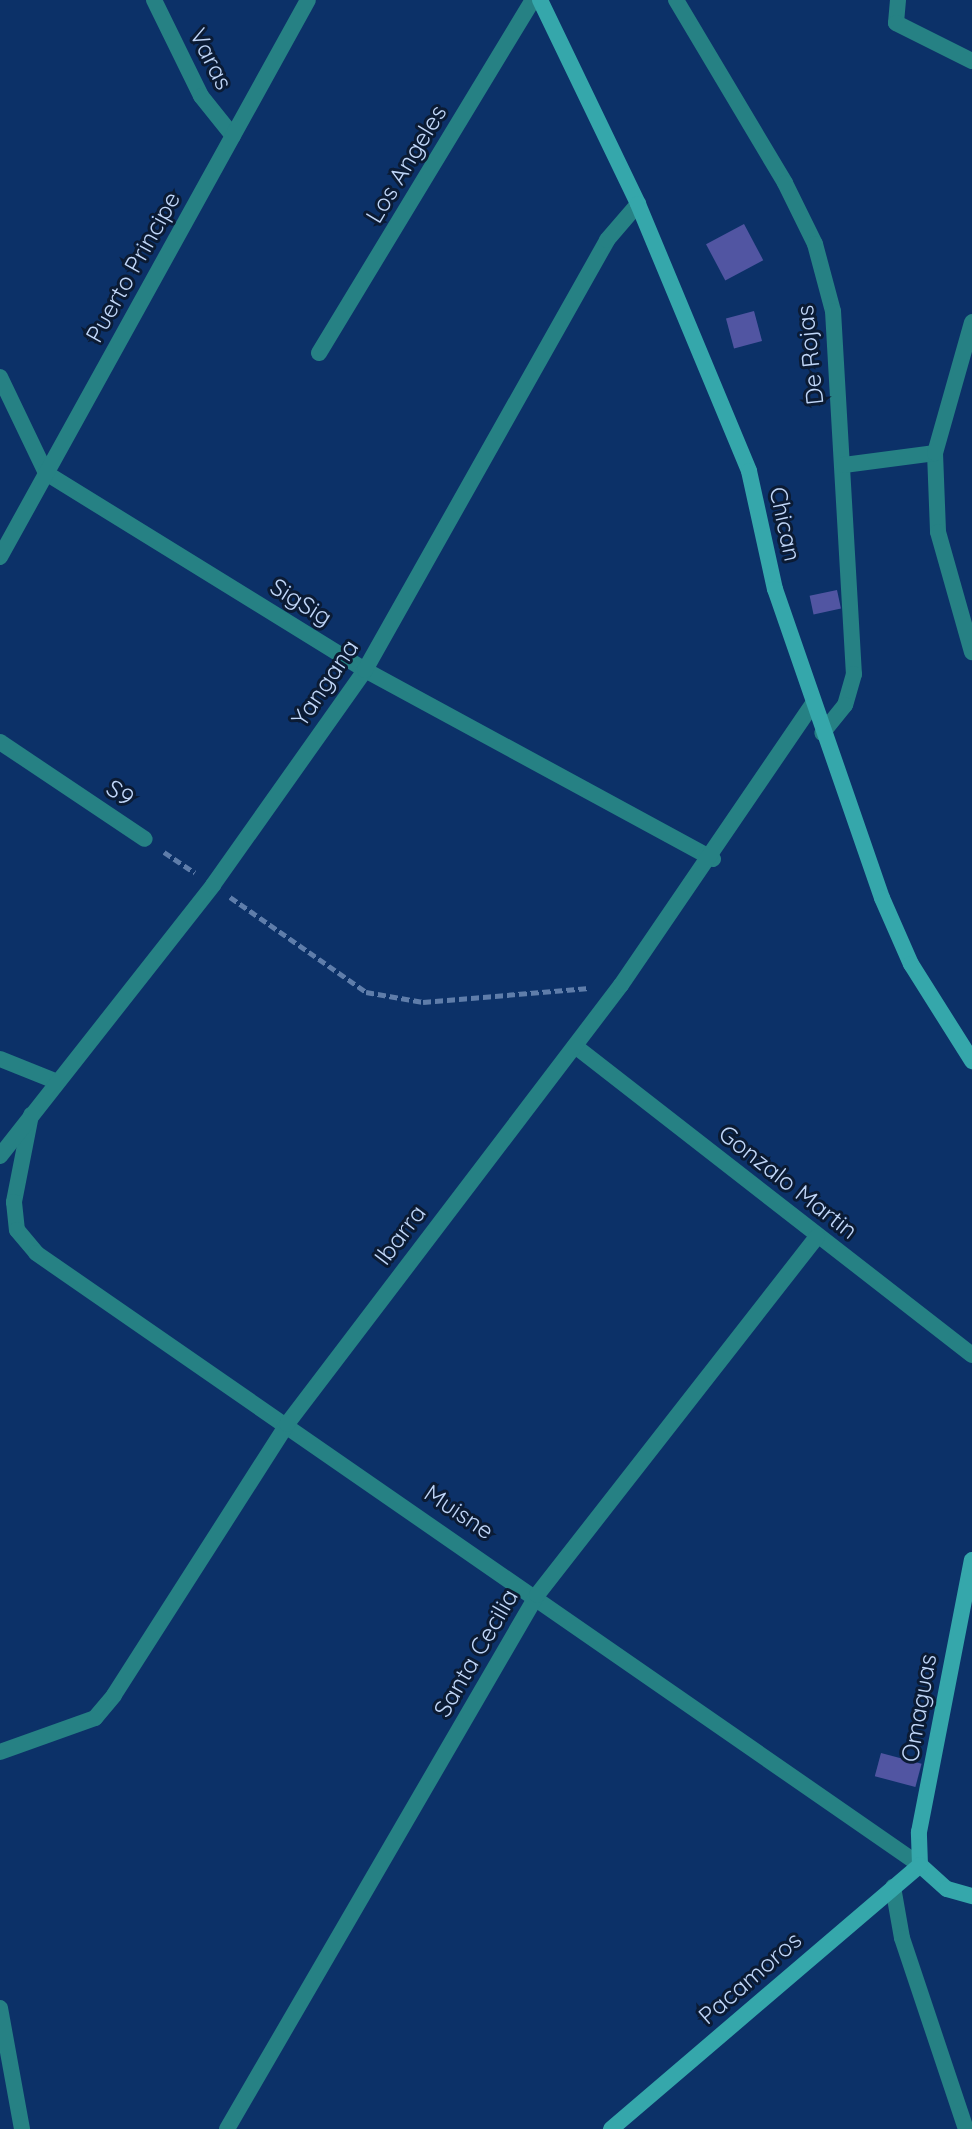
<!DOCTYPE html>
<html>
<head>
<meta charset="utf-8">
<style>
	body { margin:0 }
	#map { position:relative; width:972px; height:2129px; overflow:hidden; background:#0c3168; font-family:Quicksand,sans-serif }
	div>[style] { position:absolute }
	.building>* { inset:0; background:#5155a2; transform-origin:0 0 }
	.path>* { height:5px; margin-top:-2.5px; transform-origin:0; background:repeating-linear-gradient(90deg,#5f7daa 0 8px,transparent 0 12px) }
	.street>* { height:16px; margin:-8px; padding:0 8px; transform-origin:8px; border-radius:8px; background:#268184 }
	.secondary>* { height:16px; margin:-8px; padding:0 8px; transform-origin:8px; border-radius:8px; background:#35a7ab }
	span { translate:-50% -50%; white-space:nowrap; text-align:center; line-height:1.15; -webkit-text-stroke:6px #0b1b34; paint-order:stroke }
	.street-label { font-size:24px; color:#c0d6f8 }
</style>
</head>
<body>
<div id="map">
	<div class="building">
		<i style="left:744px;top:224px;width:41px;height:43px;rotate:62deg"></i>
		<i style="left:754px;top:311px;width:31px;height:29px;rotate:75deg"></i>
		<i style="left:837px;top:590px;width:19px;height:28px;rotate:78deg"></i>
		<i style="left:881px;top:1753px;width:42px;height:24px;rotate:15deg"></i>
	</div>
	<div class="path">
		<i style="left:164px;top:852px;width:37px;rotate:34deg"></i>
		<i style="left:230px;top:897px;width:166px;rotate:34.9deg"></i>
		<i style="left:366px;top:992px;width:58px;rotate:10deg"></i>
		<i style="left:423px;top:1002px;width:167px;rotate:-4.8deg"></i>
	</div>
	<div class="street">
		<i style="left:154px;top:0;width:107px;rotate:63.9deg"></i>
		<i style="left:201px;top:96px;width:51px;rotate:51.3deg"></i>
		<i style="left:676px;top:0;width:213px;rotate:59.2deg"></i>
		<i style="left:785px;top:183px;width:68px;rotate:63.8deg"></i>
		<i style="left:815px;top:244px;width:69px;rotate:75deg"></i>
		<i style="left:833px;top:311px;width:364px;rotate:86.7deg"></i>
		<i style="left:854px;top:674px;width:32px;rotate:106deg"></i>
		<i style="left:845px;top:705px;width:36px;rotate:129deg"></i>
		<i style="left:898px;top:0;width:23px;rotate:95deg"></i>
		<i style="left:896px;top:23px;width:85px;rotate:26.6deg"></i>
		<i style="left:319px;top:353px;width:413px;rotate:-58.8deg"></i>
		<i style="left:0;top:377px;width:106px;rotate:64.4deg"></i>
		<i style="left:46px;top:473px;width:375px;rotate:31.7deg"></i>
		<i style="left:365px;top:670px;width:396px;rotate:28.5deg"></i>
		<i style="left:935px;top:453px;width:79px;rotate:87.8deg"></i>
		<i style="left:938px;top:532px;width:125px;rotate:74.2deg"></i>
		<i style="left:844px;top:465px;width:92px;rotate:-7.5deg"></i>
		<i style="left:935px;top:453px;width:136px;rotate:-74.2deg"></i>
		<i style="left:0;top:557px;width:636px;rotate:-61.06deg"></i>
		<i style="left:0;top:742px;width:174px;rotate:33.8deg"></i>
		<i style="left:575px;top:1046px;width:503px;rotate:37.89deg"></i>
		<i style="left:0;top:1059px;width:59px;rotate:21.8deg"></i>
		<i style="left:31px;top:1115px;width:89px;rotate:101.1deg"></i>
		<i style="left:14px;top:1202px;width:28px;rotate:84deg"></i>
		<i style="left:17px;top:1230px;width:30px;rotate:50deg"></i>
		<i style="left:36px;top:1253px;width:1075px;rotate:34.7deg"></i>
		<i style="left:0;top:1156px;width:345px;rotate:-51.8deg"></i>
		<i style="left:213px;top:885px;width:263px;rotate:-54.7deg"></i>
		<i style="left:365px;top:670px;width:493px;rotate:-60.6deg"></i>
		<i style="left:607px;top:240px;width:48px;rotate:-49.3deg"></i>
		<i style="left:0;top:1752px;width:101px;rotate:-19.7deg"></i>
		<i style="left:95px;top:1718px;width:30px;rotate:-50deg"></i>
		<i style="left:114px;top:1695px;width:322px;rotate:-57.4deg"></i>
		<i style="left:287px;top:1424px;width:552px;rotate:-52.74deg"></i>
		<i style="left:621px;top:985px;width:339px;rotate:-55.7deg"></i>
		<i style="left:893px;top:1887px;width:52px;rotate:80deg"></i>
		<i style="left:902px;top:1938px;width:201px;rotate:71.5deg"></i>
		<i style="left:0;top:2008px;width:123px;rotate:79.7deg"></i>
		<i style="left:227px;top:2129px;width:617px;rotate:-59.86deg"></i>
		<i style="left:537px;top:1595px;width:455px;rotate:-52deg"></i>
	</div>
	<div class="secondary">
		<i style="left:540px;top:0;width:226px;rotate:64.3deg"></i>
		<i style="left:638px;top:204px;width:289px;rotate:67.4deg"></i>
		<i style="left:749px;top:471px;width:121px;rotate:77.6deg"></i>
		<i style="left:775px;top:589px;width:327px;rotate:70.9deg"></i>
		<i style="left:882px;top:898px;width:72px;rotate:66.3deg"></i>
		<i style="left:911px;top:964px;width:115px;rotate:57.8deg"></i>
		<i style="left:920px;top:1865px;width:33px;rotate:-92deg"></i>
		<i style="left:919px;top:1832px;width:277px;rotate:-79deg"></i>
		<i style="left:920px;top:1865px;width:36px;rotate:42deg"></i>
		<i style="left:947px;top:1889px;width:26px;rotate:16deg"></i>
		<i style="left:611px;top:2129px;width:406px;rotate:-40.5deg"></i>
	</div>
	<div class="street-label">
		<span style="left:211px;top:59px;rotate:63deg">Varas</span>
		<span style="left:406px;top:164px;rotate:-59deg">Los Angeles</span>
		<span style="left:133px;top:267px;rotate:-61deg">Puerto Principe</span>
		<span style="left:810px;top:355px;rotate:-96deg">De Rojas</span>
		<span style="left:785px;top:524px;rotate:78deg">Chican</span>
		<span style="left:301px;top:602px;rotate:32deg">SigSig</span>
		<span style="left:325px;top:683px;rotate:-56deg">Yangana</span>
		<span style="left:120px;top:793px;rotate:34deg">S9</span>
		<span style="left:788px;top:1182px;rotate:38deg">Gonzalo Martin</span>
		<span style="left:400px;top:1235px;rotate:-53deg">Ibarra</span>
		<span style="left:459px;top:1512px;rotate:34deg">Muisne</span>
		<span style="left:476px;top:1653px;rotate:-60deg">Santa Cecilia</span>
		<span style="left:919px;top:1708px;rotate:-80deg">Omaguas</span>
		<span style="left:750px;top:1978px;rotate:-41deg">Pacamoros</span>
	</div>
</div>
</body>
</html>
